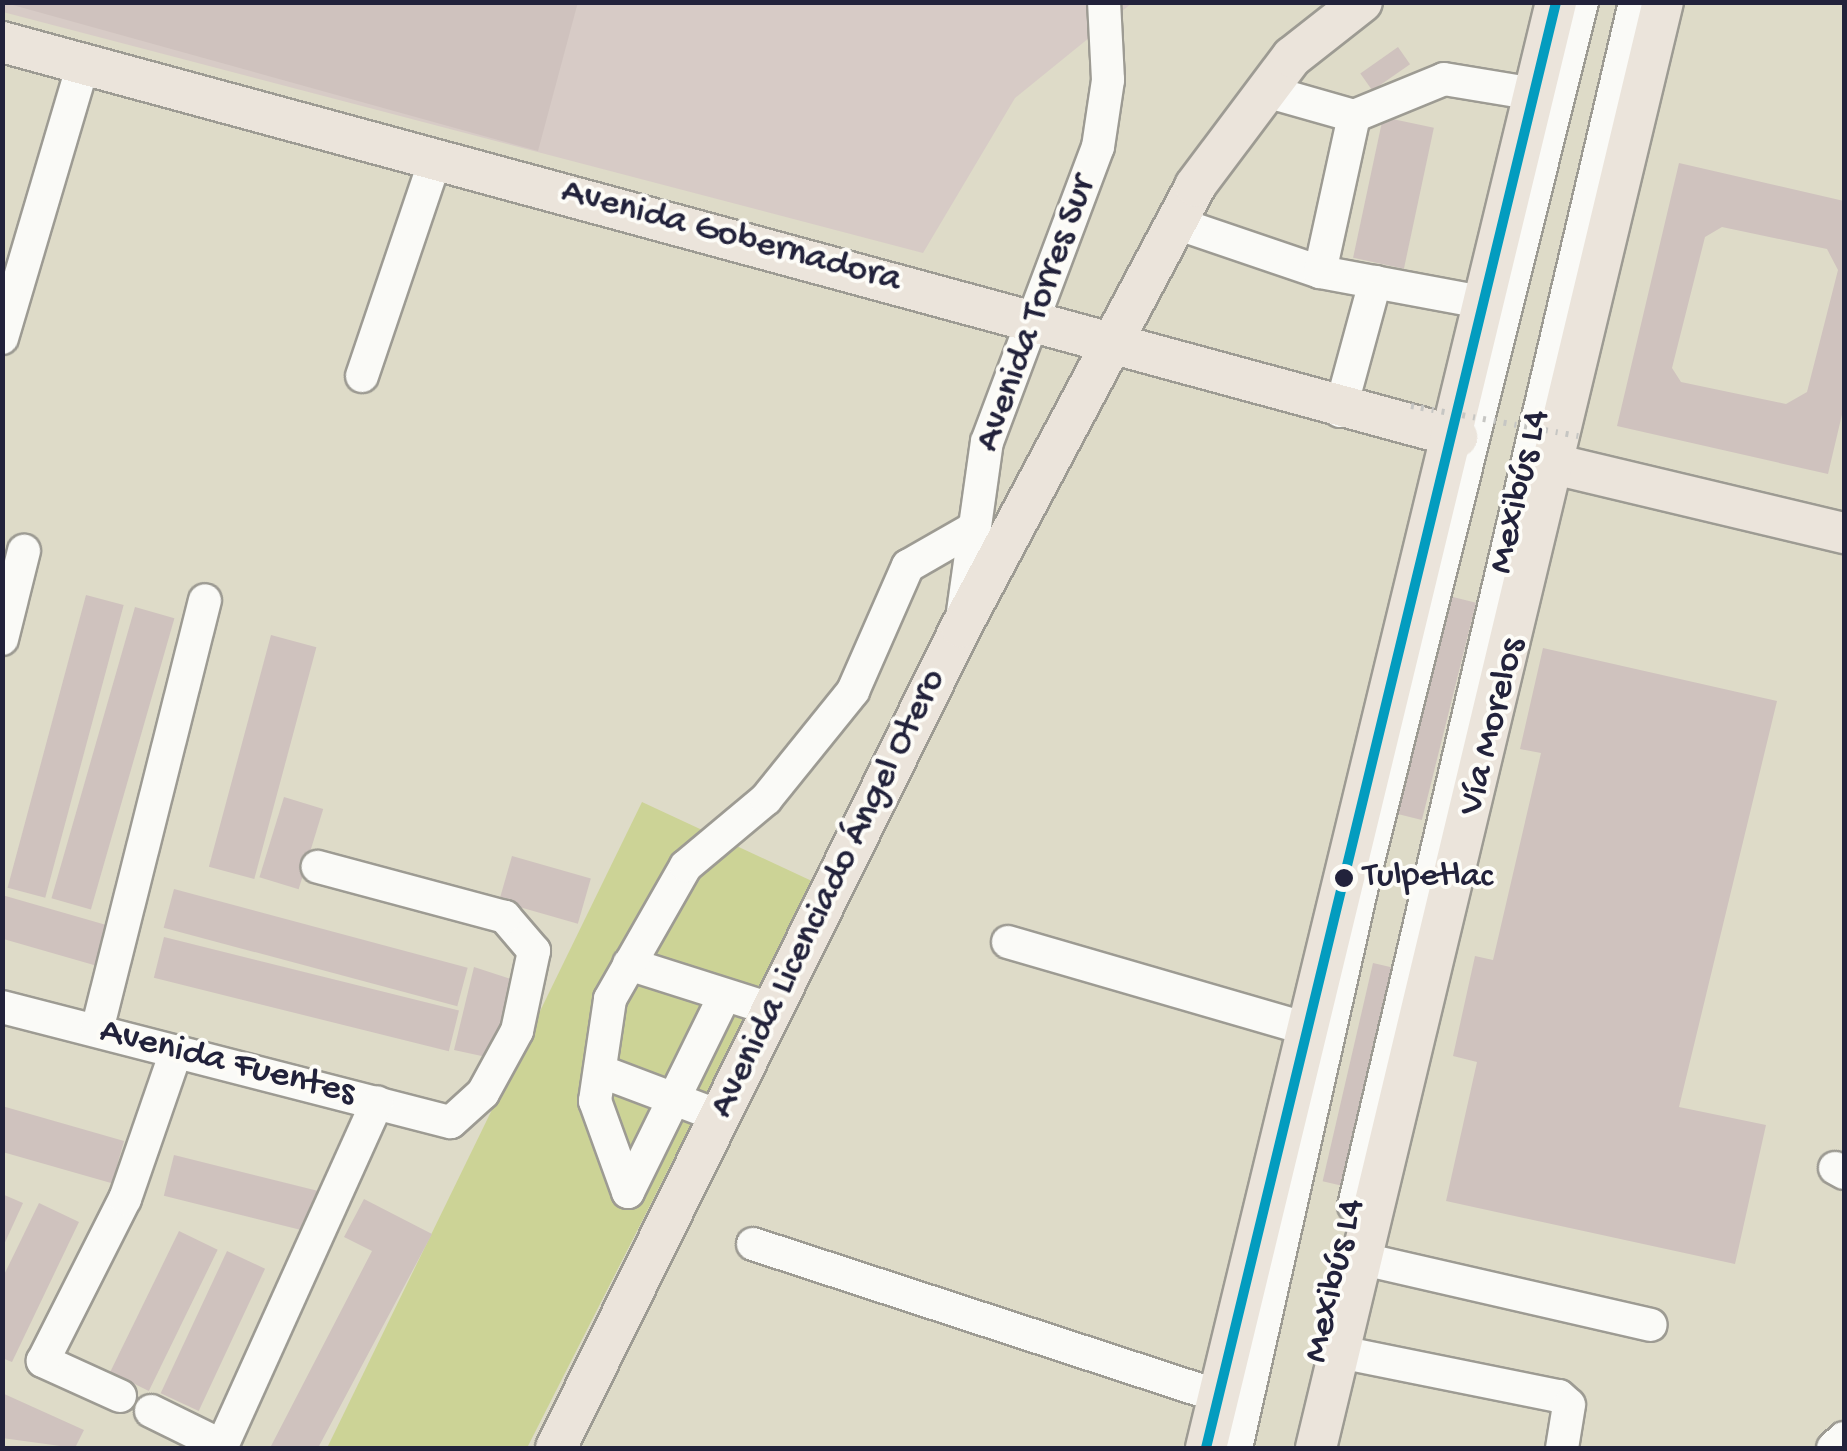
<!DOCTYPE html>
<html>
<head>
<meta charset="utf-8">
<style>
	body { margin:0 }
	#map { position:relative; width:1847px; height:1451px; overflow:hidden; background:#dedbc8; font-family:"Gochi Hand",sans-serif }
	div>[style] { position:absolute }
	.industrial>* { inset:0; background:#d7cbc6 }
	.green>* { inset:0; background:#ccd396 }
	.building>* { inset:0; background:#cfc2be; transform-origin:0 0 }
	.roads { filter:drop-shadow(2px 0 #9d9b93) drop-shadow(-2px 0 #9d9b93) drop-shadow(0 2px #9d9b93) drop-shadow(0 -2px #9d9b93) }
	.minor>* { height:32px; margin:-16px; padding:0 16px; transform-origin:16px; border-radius:16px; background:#fafaf7 }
	.major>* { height:40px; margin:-20px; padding:0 20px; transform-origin:20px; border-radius:20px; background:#ebe4db }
	.path-bridge>* { height:6px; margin-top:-3px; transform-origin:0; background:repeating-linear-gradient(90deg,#c6c6c3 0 2.5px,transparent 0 10.5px) }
	.bus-1>* { height:10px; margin:-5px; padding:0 5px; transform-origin:5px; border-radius:5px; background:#039cbf }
	.dots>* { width:28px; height:28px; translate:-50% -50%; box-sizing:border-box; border:5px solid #fdfcf7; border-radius:50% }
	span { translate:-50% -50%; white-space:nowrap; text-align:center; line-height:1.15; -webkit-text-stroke:8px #fdfcf7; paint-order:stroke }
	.bus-label { font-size:36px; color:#22223b }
	.left { translate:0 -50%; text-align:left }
	.street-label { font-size:38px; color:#22223b }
	.frame { position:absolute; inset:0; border:5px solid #22223b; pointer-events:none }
</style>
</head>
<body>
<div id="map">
	<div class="industrial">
		<i style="clip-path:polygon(2px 3px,1132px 3px,1015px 98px,923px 253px,3px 12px)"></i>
	</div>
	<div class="green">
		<i style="clip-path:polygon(642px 802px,814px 882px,527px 1448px,327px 1448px)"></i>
	</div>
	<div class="building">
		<i style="clip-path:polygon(2px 2px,578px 2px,538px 151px)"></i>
		<i style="left:1398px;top:47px;width:21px;height:46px;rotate:55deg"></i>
		<i style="left:1383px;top:117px;width:52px;height:144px;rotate:12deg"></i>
		<i style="clip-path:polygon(evenodd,1679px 163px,1844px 201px,1844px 406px,1828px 474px,1617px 426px,1679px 163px,1722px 227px,1827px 249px,1838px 270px,1807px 392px,1786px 404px,1681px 382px,1672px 368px,1705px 237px,1722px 227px)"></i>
		<i style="left:86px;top:595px;width:39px;height:303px;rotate:15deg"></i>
		<i style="left:1445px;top:595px;width:32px;height:224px;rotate:14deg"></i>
		<i style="left:135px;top:607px;width:41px;height:303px;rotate:16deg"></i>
		<i style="left:271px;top:635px;width:47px;height:240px;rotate:15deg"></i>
		<i style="clip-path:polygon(1543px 648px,1777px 701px,1679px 1107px,1766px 1125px,1735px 1264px,1446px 1201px,1477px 1062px,1453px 1056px,1475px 956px,1493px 960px,1541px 753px,1520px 749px)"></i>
		<i style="left:284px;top:797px;width:41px;height:84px;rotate:17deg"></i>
		<i style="left:512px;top:856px;width:82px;height:47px;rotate:16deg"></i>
		<i style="left:174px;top:889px;width:304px;height:40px;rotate:15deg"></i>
		<i style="left:2px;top:895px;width:113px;height:42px;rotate:16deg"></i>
		<i style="left:164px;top:937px;width:304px;height:42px;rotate:14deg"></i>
		<i style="left:1373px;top:963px;width:32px;height:224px;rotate:13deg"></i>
		<i style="clip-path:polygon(474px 967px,514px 980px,491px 1058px,454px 1050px)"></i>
		<i style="left:2px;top:1106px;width:127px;height:44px;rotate:16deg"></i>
		<i style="left:174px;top:1155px;width:156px;height:42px;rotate:14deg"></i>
		<i style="clip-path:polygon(2px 1194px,23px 1203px,2px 1249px)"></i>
		<i style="clip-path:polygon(364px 1199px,432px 1234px,318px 1448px,270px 1448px,372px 1251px,344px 1237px)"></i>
		<i style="clip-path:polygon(39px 1203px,79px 1222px,12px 1362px,2px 1358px,2px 1279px)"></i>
		<i style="left:179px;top:1231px;width:43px;height:157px;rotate:26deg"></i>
		<i style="left:227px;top:1251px;width:42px;height:157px;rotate:25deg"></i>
		<i style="clip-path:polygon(2px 1393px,84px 1430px,75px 1448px,2px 1438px)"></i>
	</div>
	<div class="roads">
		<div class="minor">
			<i style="left:1266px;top:91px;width:91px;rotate:15.9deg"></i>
			<i style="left:1354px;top:116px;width:97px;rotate:-22.3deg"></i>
			<i style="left:1444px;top:79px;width:92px;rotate:9.4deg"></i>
			<i style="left:1176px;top:223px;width:152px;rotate:18.8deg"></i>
			<i style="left:1320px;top:272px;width:170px;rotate:10.5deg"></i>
			<i style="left:1320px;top:272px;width:160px;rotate:-77.7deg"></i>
			<i style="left:2px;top:338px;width:289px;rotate:-73.5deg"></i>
			<i style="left:362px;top:376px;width:231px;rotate:-71.3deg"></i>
			<i style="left:1340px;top:411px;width:134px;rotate:-74.8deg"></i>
			<i style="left:962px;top:619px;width:179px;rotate:-82deg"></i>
			<i style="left:987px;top:442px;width:315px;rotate:-69.4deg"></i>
			<i style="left:1098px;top:147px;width:68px;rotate:-81.5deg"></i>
			<i style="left:1108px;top:80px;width:78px;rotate:-92.9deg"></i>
			<i style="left:2px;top:639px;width:91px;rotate:-76deg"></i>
			<i style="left:1008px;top:942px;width:315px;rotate:16.2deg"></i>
			<i style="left:629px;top:964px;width:149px;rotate:17.6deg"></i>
			<i style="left:2px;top:1007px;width:463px;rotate:14.4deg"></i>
			<i style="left:451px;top:1122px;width:43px;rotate:-42.2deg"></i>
			<i style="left:483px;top:1093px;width:71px;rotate:-61.3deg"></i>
			<i style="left:517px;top:1031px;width:82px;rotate:-78deg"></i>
			<i style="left:534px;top:951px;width:45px;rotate:-130.5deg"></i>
			<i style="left:505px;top:917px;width:194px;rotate:-165deg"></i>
			<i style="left:97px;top:1030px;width:443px;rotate:-75.9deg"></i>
			<i style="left:600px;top:1071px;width:127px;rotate:20.7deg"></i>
			<i style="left:1835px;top:1168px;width:10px;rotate:29deg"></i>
			<i style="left:628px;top:1192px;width:97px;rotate:-109.9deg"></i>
			<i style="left:595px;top:1101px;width:103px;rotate:-81.6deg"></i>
			<i style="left:610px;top:999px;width:153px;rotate:-60.3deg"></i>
			<i style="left:686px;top:866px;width:104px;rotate:-39.9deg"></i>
			<i style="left:766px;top:799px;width:139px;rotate:-51.1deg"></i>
			<i style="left:853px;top:691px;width:137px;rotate:-66.3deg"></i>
			<i style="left:908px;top:566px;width:70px;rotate:-29.8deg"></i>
			<i style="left:628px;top:1192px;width:217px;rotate:-63.8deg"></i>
			<i style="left:1354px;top:1206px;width:1236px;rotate:-76.86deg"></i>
			<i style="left:753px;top:1244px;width:489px;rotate:18.1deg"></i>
			<i style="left:1363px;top:1259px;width:295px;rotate:12.9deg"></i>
			<i style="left:1340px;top:1352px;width:223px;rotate:11.4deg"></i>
			<i style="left:1559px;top:1396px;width:13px;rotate:42deg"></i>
			<i style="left:1569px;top:1405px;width:44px;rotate:99.2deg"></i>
			<i style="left:120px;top:1396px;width:85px;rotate:-155.6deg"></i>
			<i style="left:43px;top:1361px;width:182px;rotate:-63.2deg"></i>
			<i style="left:125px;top:1199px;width:156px;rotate:-70.9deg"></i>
			<i style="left:151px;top:1411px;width:79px;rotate:26.2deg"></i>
			<i style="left:222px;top:1446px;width:377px;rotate:-65.7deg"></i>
			<i style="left:1236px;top:1448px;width:589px;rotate:-77.36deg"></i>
			<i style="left:1365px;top:873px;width:898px;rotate:-76.01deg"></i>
			<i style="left:1833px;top:1448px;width:15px;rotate:-42deg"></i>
		</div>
		<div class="major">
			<i style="left:2px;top:42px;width:1508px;rotate:15.19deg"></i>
			<i style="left:1558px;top:465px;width:294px;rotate:13.4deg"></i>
			<i style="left:556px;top:1448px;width:915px;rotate:-63.74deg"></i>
			<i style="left:961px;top:627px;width:499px;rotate:-62deg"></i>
			<i style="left:1195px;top:186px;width:161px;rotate:-53.1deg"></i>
			<i style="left:1292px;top:57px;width:89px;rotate:-38.2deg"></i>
			<i style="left:1206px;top:1448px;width:1488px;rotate:-76.39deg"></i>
			<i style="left:1316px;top:1448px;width:1487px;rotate:-76.51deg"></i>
		</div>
	</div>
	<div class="path-bridge">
		<i style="left:1411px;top:406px;width:176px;rotate:10.2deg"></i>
	</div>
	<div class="bus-1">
		<i style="left:1206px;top:1448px;width:1488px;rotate:-76.39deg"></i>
	</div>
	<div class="dots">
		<i style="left:1344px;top:878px;background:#22223b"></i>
	</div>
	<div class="bus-label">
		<span class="left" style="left:1363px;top:878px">Tulpetlac</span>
	</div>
	<div class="street-label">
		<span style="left:731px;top:237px;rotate:15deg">Avenida Gobernadora</span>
		<span style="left:1037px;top:314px;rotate:-70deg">Avenida Torres Sur</span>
		<span style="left:1521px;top:492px;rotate:-77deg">Mexibús L4</span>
		<span style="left:1494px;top:727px;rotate:-76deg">Vía Morelos</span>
		<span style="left:829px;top:894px;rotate:-64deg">Avenida Licenciado Ángel Otero</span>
		<span style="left:227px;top:1064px;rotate:14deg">Avenida Fuentes</span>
		<span style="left:1336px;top:1281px;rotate:-77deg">Mexibús L4</span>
	</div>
	<div class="frame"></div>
</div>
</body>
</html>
